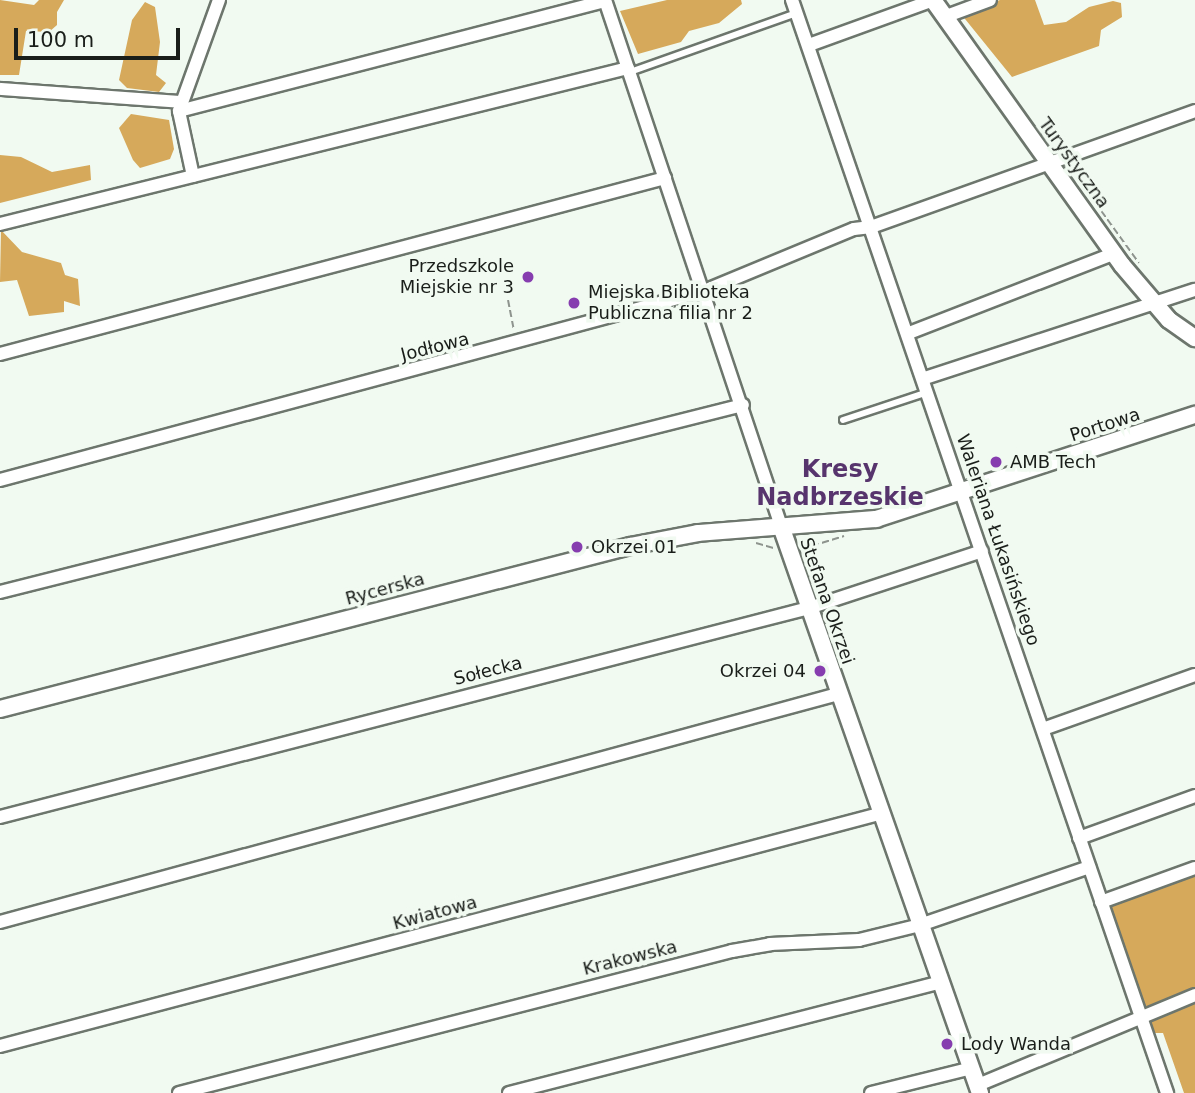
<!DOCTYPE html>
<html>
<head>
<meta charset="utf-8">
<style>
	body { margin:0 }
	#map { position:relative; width:1195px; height:1093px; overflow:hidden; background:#f1faf1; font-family:"DejaVu Sans",sans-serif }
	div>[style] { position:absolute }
	.forest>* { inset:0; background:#d6a95b }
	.path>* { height:2px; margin-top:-1px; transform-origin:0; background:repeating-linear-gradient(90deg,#8e948e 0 7px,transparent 0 10.5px) }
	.roads { filter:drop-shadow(2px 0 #6d766d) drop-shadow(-2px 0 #6d766d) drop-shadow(0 2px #6d766d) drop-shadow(0 -2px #6d766d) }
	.service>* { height:6px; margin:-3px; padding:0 3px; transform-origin:3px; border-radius:3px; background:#fff }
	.minor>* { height:12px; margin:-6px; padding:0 6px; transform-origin:6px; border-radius:6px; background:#fff }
	.tertiary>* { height:16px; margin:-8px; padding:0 8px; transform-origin:8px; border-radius:8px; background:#fff }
	.dots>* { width:19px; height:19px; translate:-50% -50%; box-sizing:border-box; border:4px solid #f1faf1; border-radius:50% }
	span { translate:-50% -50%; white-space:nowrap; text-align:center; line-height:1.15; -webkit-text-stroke:7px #f1faf1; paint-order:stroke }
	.street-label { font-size:18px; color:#1a1e1a }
	.poi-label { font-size:18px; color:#1a1e1a }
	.right { translate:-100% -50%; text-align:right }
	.left { translate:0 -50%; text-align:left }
	.district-label { font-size:24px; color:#57346d; font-weight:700 }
	.scale { position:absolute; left:14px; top:28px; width:166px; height:32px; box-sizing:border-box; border:4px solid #1a1e1a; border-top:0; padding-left:9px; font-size:21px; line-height:24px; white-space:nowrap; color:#1a1e1a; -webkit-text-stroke:5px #f1faf1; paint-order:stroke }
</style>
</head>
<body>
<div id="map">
	<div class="forest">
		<i style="clip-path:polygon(0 0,34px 5px,39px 0,64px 0,57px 12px,57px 25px,49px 32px,26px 31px,19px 75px,0 75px)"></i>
		<i style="clip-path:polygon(667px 0,741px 0,742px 4px,719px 23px,689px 31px,681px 42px,638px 54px,620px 11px)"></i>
		<i style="clip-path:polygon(1000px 0,1035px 0,1044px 25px,1066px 22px,1089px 7px,1113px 1px,1121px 3px,1122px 17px,1101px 30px,1099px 46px,1012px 77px,961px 14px)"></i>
		<i style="clip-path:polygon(145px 2px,155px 7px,160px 42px,156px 75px,166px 83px,159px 92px,127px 88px,119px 80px,132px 20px)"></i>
		<i style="clip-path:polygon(131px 114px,169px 120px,174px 149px,170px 159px,140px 168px,133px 160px,119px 128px)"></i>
		<i style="clip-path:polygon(0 155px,21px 157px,52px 172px,90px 165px,91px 180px,0 203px)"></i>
		<i style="clip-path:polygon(1px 230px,22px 252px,61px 263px,65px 275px,78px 279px,80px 306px,64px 301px,64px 312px,29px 316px,17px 280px,0 282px)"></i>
		<i style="clip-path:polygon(1195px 872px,1195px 1093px,1184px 1093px,1163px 1033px,1154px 1033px,1110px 903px)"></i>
	</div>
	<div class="path">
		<i style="left:1089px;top:194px;width:85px;rotate:54.1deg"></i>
		<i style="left:508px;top:300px;width:31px;rotate:79deg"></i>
		<i style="left:756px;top:543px;width:19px;rotate:16deg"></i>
		<i style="left:802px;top:549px;width:44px;rotate:-17.2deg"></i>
	</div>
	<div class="roads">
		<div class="service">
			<i style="left:630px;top:72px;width:177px;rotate:-19.5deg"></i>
			<i style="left:843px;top:420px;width:89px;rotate:-18.2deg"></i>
		</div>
		<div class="minor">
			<i style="left:605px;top:0;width:558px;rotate:71.5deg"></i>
			<i style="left:792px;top:0;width:1156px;rotate:71.06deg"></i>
			<i style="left:944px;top:17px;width:49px;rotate:-20.3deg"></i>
			<i style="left:809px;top:45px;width:132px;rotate:-19.9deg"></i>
			<i style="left:0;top:89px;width:181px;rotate:4.1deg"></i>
			<i style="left:179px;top:111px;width:440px;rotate:-14.5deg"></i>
			<i style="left:193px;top:176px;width:66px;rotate:-102.2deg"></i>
			<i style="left:179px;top:111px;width:118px;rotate:-70.2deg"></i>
			<i style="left:0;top:224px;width:647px;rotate:-13.95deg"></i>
			<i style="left:909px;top:333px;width:221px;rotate:-21.2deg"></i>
			<i style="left:0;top:354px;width:688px;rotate:-14.82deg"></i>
			<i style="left:925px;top:378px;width:284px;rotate:-18.1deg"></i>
			<i style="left:0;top:480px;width:729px;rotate:-15.03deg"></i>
			<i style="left:704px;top:291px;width:162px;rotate:-22.5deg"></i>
			<i style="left:854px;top:229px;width:17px;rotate:-7deg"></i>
			<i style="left:871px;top:227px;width:344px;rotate:-19.7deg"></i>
			<i style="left:0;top:592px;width:766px;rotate:-14.13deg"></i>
			<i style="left:1043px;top:729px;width:161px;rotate:-19.6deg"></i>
			<i style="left:0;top:817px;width:836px;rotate:-14.49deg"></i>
			<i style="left:809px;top:608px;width:182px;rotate:-18.2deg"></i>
			<i style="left:1079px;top:838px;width:123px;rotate:-19.9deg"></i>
			<i style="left:1101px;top:902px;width:100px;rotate:-19.9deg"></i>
			<i style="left:0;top:922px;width:868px;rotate:-15.22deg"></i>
			<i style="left:0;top:1046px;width:909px;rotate:-14.79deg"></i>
			<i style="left:978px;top:1085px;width:235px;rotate:-22.5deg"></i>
			<i style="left:179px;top:1093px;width:571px;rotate:-14.4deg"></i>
			<i style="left:732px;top:951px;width:39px;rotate:-10deg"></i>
			<i style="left:770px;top:944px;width:89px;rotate:-2.6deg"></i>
			<i style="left:859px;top:940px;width:63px;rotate:-13.8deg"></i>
			<i style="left:920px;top:925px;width:179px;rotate:-18.9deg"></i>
			<i style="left:509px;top:1093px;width:445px;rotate:-14.4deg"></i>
			<i style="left:871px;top:1093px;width:104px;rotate:-13.9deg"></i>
		</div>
		<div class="tertiary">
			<i style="left:933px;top:0;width:325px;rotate:54.5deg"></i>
			<i style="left:1122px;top:265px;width:72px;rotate:49.5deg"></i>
			<i style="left:1169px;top:320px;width:32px;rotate:35deg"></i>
			<i style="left:782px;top:529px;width:598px;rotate:70.66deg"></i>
			<i style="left:0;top:709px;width:651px;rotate:-14.51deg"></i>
			<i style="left:630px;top:546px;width:69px;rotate:-10.8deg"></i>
			<i style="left:698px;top:533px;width:179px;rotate:-4.5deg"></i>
			<i style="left:876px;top:519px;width:336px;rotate:-18.1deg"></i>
		</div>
	</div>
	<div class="dots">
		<i style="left:528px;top:277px;background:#863daf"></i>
		<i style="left:574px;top:303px;background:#863daf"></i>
		<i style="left:996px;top:462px;background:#863daf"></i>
		<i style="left:577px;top:547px;background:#863daf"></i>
		<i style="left:820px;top:671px;background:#863daf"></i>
		<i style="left:947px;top:1044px;background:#863daf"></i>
	</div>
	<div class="street-label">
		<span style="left:1074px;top:163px;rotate:54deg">Turystyczna</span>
		<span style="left:435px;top:347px;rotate:-14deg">Jodłowa</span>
		<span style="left:1105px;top:425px;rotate:-18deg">Portowa</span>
		<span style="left:998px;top:540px;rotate:71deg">Waleriana Łukasińskiego</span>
		<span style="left:385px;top:589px;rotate:-15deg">Rycerska</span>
		<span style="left:827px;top:601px;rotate:71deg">Stefana Okrzei</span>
		<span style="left:488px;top:671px;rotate:-14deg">Sołecka</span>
		<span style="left:435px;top:913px;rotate:-15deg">Kwiatowa</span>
		<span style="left:630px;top:958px;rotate:-14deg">Krakowska</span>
	</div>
	<div class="poi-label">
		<span class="right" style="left:514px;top:277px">Przedszkole<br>Miejskie nr 3</span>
		<span class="left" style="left:588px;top:303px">Miejska Biblioteka<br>Publiczna filia nr 2</span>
		<span class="left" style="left:1010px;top:462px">AMB Tech</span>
		<span class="left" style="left:591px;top:547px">Okrzei 01</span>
		<span class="right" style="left:806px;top:671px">Okrzei 04</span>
		<span class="left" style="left:961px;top:1044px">Lody Wanda</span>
	</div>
	<div class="district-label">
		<span style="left:840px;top:484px">Kresy<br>Nadbrzeskie</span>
	</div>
	<div class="scale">100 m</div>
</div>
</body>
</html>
